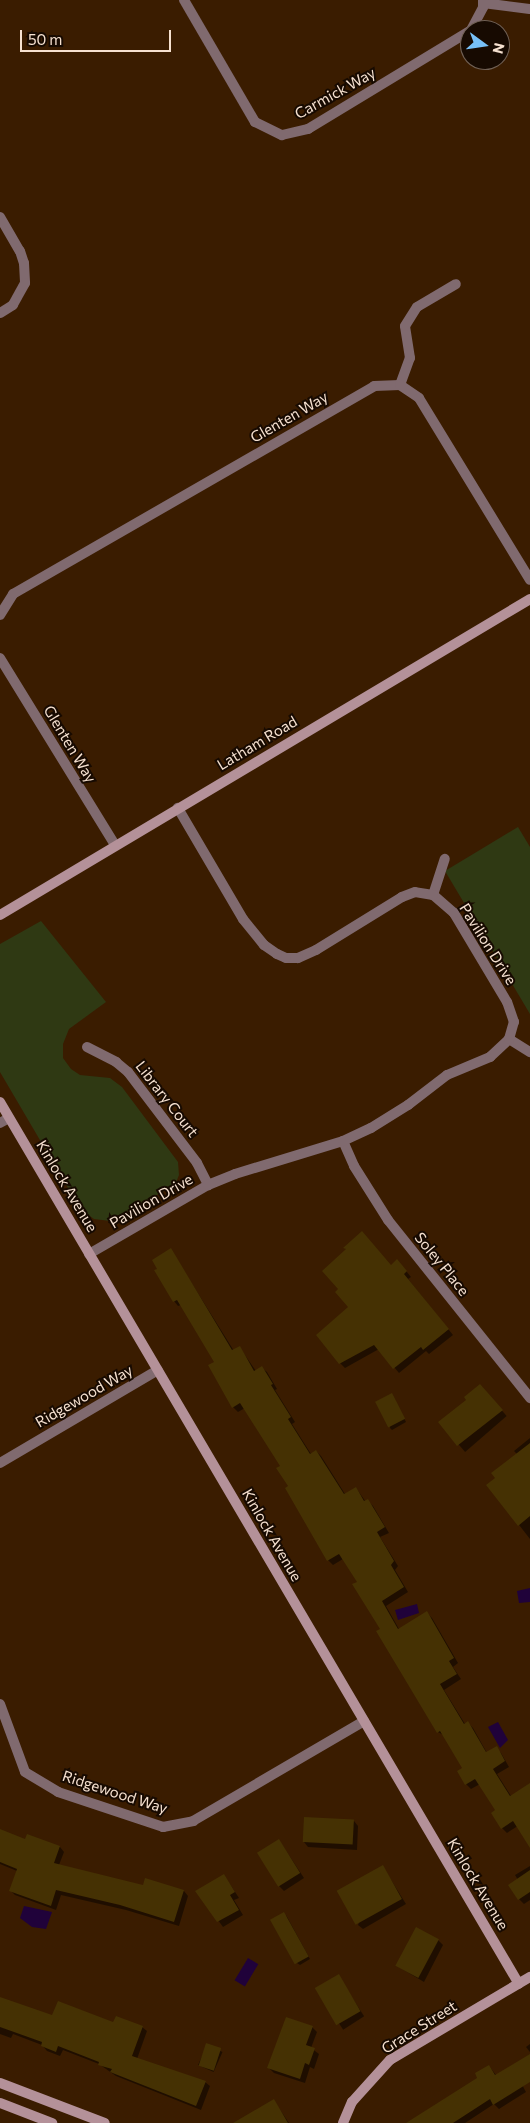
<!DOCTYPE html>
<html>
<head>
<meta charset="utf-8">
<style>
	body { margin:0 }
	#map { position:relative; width:530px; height:2123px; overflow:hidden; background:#3a1c00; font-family:Commissioner,sans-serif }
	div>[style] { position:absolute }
	.green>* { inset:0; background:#2f3913 }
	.water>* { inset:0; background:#20023a; transform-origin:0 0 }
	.shadow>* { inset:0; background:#0007; transform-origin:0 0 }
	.building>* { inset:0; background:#453103; transform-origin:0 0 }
	.lane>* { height:10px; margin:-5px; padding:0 5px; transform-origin:5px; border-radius:5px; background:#806a6f }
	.street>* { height:10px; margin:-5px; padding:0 5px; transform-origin:5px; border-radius:5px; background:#806a6f }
	.secondary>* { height:10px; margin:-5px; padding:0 5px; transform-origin:5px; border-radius:5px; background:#b49199 }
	span { translate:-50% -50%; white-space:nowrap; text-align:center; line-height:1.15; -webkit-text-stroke:4px #170a01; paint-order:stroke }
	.street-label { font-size:15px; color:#f6e1d0 }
	.north { position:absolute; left:460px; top:20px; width:50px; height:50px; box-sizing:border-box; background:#170a01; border:1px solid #706054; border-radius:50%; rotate:104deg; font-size:14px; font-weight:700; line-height:20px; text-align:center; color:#f6e1d0 }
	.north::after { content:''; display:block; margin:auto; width:18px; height:22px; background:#77c0f7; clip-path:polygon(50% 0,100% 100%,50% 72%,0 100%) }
	.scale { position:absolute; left:20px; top:30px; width:151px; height:22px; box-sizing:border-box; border:2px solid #f6e1d0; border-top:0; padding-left:6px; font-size:15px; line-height:18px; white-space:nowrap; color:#f6e1d0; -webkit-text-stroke:4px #170a01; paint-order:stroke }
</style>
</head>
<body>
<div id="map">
	<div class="green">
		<i style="clip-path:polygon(518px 827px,530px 847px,530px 1014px,445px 871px)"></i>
		<i style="clip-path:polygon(41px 921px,106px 1002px,69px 1029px,63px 1044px,63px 1058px,71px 1069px,80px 1075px,110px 1078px,122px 1087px,178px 1162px,179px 1175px,175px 1185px,110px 1221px,94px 1219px,81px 1210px,0 1072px,0 944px)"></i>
	</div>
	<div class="water">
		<i style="clip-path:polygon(530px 1588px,530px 1602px,519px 1603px,517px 1591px)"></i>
		<i style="clip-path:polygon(417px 1604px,419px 1613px,398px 1620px,395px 1610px)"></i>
		<i style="clip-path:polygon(498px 1722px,508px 1740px,500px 1748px,488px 1727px)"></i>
		<i style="clip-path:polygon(24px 1906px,52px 1912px,46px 1929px,32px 1927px,20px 1918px)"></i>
		<i style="left:248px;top:1958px;width:12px;height:26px;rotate:31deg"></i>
	</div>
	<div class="shadow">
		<i style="clip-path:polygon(171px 1250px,234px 1351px,240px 1348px,256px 1371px,262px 1368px,267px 1372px,277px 1389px,275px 1390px,295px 1422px,292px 1424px,311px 1454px,316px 1451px,321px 1456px,345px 1494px,356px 1488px,366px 1502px,368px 1501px,373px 1506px,389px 1533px,380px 1537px,398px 1566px,395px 1570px,408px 1592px,386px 1606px,399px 1629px,427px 1613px,432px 1618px,458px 1663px,453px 1667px,461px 1679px,444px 1690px,465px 1724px,468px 1723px,473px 1728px,487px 1753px,496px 1748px,501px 1753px,509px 1767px,497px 1774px,511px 1796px,530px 1784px,530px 1818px,507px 1833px,502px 1828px,496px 1810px,480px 1784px,471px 1789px,466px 1784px,459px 1771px,463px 1768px,445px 1736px,438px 1732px,381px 1629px,359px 1582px,343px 1559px,333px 1565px,328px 1560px,281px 1466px,245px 1408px,238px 1412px,233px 1407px,215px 1362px,181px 1305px,178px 1306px,174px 1301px)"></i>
		<i style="clip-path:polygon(391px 1266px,402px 1266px,411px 1277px,408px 1279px,453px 1335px,429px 1354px,426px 1351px,399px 1373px,379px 1349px,345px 1368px,340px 1363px,350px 1307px)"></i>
		<i style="left:485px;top:1391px;width:33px;height:55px;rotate:49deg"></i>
		<i style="clip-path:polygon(392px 1395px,406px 1422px,392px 1430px,390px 1428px)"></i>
		<i style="clip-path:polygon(530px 1438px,530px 1539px,488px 1485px,496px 1478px,517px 1454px,514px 1451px)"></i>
		<i style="clip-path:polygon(354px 1821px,358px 1826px,357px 1850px,308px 1847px,304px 1842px)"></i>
		<i style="clip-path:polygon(0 1830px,26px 1840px,60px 1847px,64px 1852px,59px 1865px,144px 1886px,184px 1891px,188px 1896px,179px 1926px,126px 1910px,61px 1895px,56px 1910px,15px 1895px,10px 1890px,17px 1871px,0 1864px)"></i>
		<i style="clip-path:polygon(279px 1840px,304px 1878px,284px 1891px,279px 1886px)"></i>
		<i style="clip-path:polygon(530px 1866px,530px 1900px,524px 1904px,519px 1899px,518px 1880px,515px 1875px)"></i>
		<i style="clip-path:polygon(383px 1867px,406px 1904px,363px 1929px,358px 1925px)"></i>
		<i style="clip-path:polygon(224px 1875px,239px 1898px,234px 1900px,243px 1915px,223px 1927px,197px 1891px)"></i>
		<i style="clip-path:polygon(286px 1915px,310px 1959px,300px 1965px,297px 1963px)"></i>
		<i style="clip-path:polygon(438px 1940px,443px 1945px,424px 1982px,397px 1966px)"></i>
		<i style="left:338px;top:1976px;width:48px;height:25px;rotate:57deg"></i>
		<i style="clip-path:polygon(0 1998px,53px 2017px,142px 2027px,147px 2031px,137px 2059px,205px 2082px,210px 2086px,201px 2110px,116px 2076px,99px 2064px,63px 2050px,60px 2056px,47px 2051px,42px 2045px,13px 2034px,11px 2038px,0 2034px)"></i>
		<i style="clip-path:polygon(312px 2027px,317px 2032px,311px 2048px,319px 2054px,314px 2069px,310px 2067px,305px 2083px,274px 2073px,269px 2068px)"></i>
		<i style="clip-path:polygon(530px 2044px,530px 2052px,526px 2047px)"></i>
		<i style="left:207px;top:2045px;width:17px;height:22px;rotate:24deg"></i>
		<i style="clip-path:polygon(489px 2066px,496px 2075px,515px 2072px,526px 2092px,499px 2109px,494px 2104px,465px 2123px,427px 2123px,479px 2079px)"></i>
		<i style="clip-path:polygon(274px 2101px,289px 2123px,238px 2123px)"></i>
	</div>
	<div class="building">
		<i style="clip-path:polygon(362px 1231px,391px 1265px,397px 1259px,407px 1271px,404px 1274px,449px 1329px,423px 1350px,421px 1347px,393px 1369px,374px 1345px,339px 1364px,316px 1335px,348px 1307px,335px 1292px,338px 1289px,322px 1271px,346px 1249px,343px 1248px)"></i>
		<i style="clip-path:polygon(171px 1248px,232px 1350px,240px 1346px,254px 1371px,262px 1366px,273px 1384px,271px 1385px,291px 1417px,288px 1419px,310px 1454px,316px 1450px,344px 1494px,356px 1487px,364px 1501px,368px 1499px,385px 1527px,377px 1532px,394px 1561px,391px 1565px,404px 1587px,382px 1601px,398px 1629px,427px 1611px,454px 1658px,449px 1661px,457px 1674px,440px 1684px,464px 1724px,468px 1721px,486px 1752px,497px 1746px,505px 1761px,493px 1769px,510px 1796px,530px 1783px,530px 1848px,513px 1821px,501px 1829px,491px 1813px,495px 1810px,475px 1779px,465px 1785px,457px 1771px,462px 1768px,440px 1731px,437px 1733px,376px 1631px,380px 1629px,352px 1584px,357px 1582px,339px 1554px,327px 1561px,285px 1488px,288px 1486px,276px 1468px,280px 1466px,240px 1403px,232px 1408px,208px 1365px,214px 1362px,177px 1300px,173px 1302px,154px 1270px,157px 1269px,152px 1260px)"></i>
		<i style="clip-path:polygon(480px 1384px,503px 1410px,457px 1446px,438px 1422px,466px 1400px,464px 1397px)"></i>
		<i style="left:392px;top:1393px;width:29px;height:19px;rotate:63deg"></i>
		<i style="clip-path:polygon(530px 1443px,530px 1516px,518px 1526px,486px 1485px,495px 1478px,491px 1473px)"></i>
		<i style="left:304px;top:1817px;width:50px;height:25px;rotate:3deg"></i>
		<i style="clip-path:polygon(0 1829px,25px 1839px,27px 1834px,60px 1846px,54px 1863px,143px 1885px,145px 1878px,184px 1890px,174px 1922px,120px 1905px,56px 1890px,51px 1906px,9px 1891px,17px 1869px,0 1862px)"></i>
		<i style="left:279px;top:1839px;width:40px;height:26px;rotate:58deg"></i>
		<i style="left:383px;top:1865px;width:39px;height:53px;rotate:61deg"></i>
		<i style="clip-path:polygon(530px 1870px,530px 1892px,518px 1900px,508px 1885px)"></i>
		<i style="clip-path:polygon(224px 1874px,235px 1892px,230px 1895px,239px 1910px,217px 1922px,195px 1891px)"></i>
		<i style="left:284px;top:1912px;width:51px;height:16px;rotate:61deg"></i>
		<i style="left:416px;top:1927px;width:26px;height:44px;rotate:28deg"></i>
		<i style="left:339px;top:1974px;width:43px;height:28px;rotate:60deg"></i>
		<i style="clip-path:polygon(0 1997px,52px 2015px,58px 2001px,113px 2022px,116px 2016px,143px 2026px,132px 2056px,206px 2081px,196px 2106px,110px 2072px,112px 2069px,98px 2065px,99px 2062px,58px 2046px,56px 2052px,41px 2046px,42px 2042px,0 2027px)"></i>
		<i style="clip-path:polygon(286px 2017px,313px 2026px,306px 2045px,315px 2048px,309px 2065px,305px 2063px,300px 2079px,267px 2068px)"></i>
		<i style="left:206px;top:2043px;width:16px;height:24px;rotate:18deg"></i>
		<i style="clip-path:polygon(530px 2054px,530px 2082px,493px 2105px,490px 2099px,453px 2123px,406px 2123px,477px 2078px,475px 2073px,489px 2065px,495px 2075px)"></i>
		<i style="clip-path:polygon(274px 2099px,288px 2123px,233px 2123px)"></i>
	</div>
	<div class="lane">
		<i style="left:483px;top:3px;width:47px;rotate:7.3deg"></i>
		<i style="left:400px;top:385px;width:29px;rotate:-70deg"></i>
		<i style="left:410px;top:358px;width:32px;rotate:-99deg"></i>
		<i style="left:405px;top:326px;width:22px;rotate:-58deg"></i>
		<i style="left:417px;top:307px;width:45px;rotate:-30.5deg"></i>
		<i style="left:433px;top:895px;width:38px;rotate:-72deg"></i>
	</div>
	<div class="street">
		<i style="left:184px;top:0;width:141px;rotate:59.8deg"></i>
		<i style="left:255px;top:122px;width:30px;rotate:26deg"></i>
		<i style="left:282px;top:135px;width:27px;rotate:-13deg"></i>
		<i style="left:308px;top:129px;width:189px;rotate:-31.2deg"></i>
		<i style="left:471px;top:30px;width:26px;rotate:-62deg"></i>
		<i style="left:483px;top:7px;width:7px;rotate:-90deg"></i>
		<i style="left:0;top:217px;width:39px;rotate:60deg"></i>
		<i style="left:20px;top:251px;width:13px;rotate:72deg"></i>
		<i style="left:24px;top:263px;width:20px;rotate:87deg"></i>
		<i style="left:25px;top:283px;width:25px;rotate:119deg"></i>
		<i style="left:13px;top:305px;width:15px;rotate:148deg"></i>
		<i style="left:0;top:615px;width:25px;rotate:-58deg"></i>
		<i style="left:13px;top:594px;width:417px;rotate:-29.9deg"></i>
		<i style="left:374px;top:386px;width:26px;rotate:-2deg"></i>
		<i style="left:400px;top:385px;width:23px;rotate:34deg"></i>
		<i style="left:419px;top:398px;width:213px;rotate:58.6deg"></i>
		<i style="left:0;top:658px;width:220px;rotate:58.4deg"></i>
		<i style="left:509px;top:1039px;width:25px;rotate:32deg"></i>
		<i style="left:87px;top:1047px;width:33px;rotate:27deg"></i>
		<i style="left:116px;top:1062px;width:16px;rotate:40deg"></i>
		<i style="left:128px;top:1072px;width:114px;rotate:52.8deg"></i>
		<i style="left:197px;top:1163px;width:25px;rotate:63deg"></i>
		<i style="left:0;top:1123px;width:10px;rotate:-29deg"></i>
		<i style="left:343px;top:1141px;width:27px;rotate:66deg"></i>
		<i style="left:354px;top:1166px;width:64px;rotate:57.8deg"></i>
		<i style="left:388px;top:1220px;width:228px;rotate:51.4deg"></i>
		<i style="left:89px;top:1254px;width:138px;rotate:-30.1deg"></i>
		<i style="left:208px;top:1185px;width:29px;rotate:-22deg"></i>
		<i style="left:235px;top:1174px;width:113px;rotate:-17deg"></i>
		<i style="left:343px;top:1141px;width:31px;rotate:-25deg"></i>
		<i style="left:371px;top:1128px;width:44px;rotate:-31.9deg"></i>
		<i style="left:408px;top:1105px;width:49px;rotate:-37.6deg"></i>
		<i style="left:447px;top:1075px;width:47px;rotate:-22.7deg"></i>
		<i style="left:490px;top:1057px;width:26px;rotate:-43deg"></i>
		<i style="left:509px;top:1039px;width:18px;rotate:-74deg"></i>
		<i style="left:514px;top:1022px;width:21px;rotate:-109deg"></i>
		<i style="left:507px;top:1002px;width:104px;rotate:-120.8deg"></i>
		<i style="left:454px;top:913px;width:28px;rotate:-139deg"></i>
		<i style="left:433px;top:895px;width:18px;rotate:-171deg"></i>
		<i style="left:415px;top:892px;width:14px;rotate:159deg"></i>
		<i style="left:402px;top:897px;width:101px;rotate:148.4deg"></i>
		<i style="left:316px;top:950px;width:20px;rotate:156deg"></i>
		<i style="left:298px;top:958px;width:12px;rotate:180deg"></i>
		<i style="left:286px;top:958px;width:10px;rotate:-156deg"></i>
		<i style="left:277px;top:954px;width:16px;rotate:-145deg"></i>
		<i style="left:264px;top:945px;width:33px;rotate:-129deg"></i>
		<i style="left:243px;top:919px;width:129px;rotate:-120.4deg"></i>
		<i style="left:0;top:1463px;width:183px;rotate:-30.5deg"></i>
		<i style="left:0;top:1704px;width:72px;rotate:69.8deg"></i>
		<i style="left:25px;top:1772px;width:39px;rotate:31deg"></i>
		<i style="left:58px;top:1792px;width:111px;rotate:18.4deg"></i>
		<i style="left:163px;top:1827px;width:31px;rotate:-11deg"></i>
		<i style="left:193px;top:1821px;width:198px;rotate:-30.3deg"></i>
	</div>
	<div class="secondary">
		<i style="left:0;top:915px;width:617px;rotate:-30.8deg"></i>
		<i style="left:0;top:1102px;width:1023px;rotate:59.53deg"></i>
		<i style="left:0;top:2083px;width:112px;rotate:20.9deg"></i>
		<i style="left:0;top:2103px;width:56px;rotate:21deg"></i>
		<i style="left:343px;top:2123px;width:23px;rotate:-67deg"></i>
		<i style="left:352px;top:2102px;width:57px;rotate:-47.9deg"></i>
		<i style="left:390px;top:2060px;width:163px;rotate:-30.7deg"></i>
	</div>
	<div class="street-label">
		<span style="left:335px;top:93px;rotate:-29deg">Carmick Way</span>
		<span style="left:289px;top:417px;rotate:-30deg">Glenten Way</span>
		<span style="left:257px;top:743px;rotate:-31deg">Latham Road</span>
		<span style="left:70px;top:744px;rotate:59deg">Glenten Way</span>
		<span style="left:488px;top:944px;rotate:58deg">Pavilion Drive</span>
		<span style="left:167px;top:1099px;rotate:52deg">Library Court</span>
		<span style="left:67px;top:1186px;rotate:59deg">Kinlock Avenue</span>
		<span style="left:151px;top:1201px;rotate:-30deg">Pavilion Drive</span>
		<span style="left:442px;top:1264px;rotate:51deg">Soley Place</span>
		<span style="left:84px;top:1396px;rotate:-30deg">Ridgewood Way</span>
		<span style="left:272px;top:1535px;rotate:60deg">Kinlock Avenue</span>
		<span style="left:115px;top:1792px;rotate:18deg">Ridgewood Way</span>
		<span style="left:478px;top:1884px;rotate:59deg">Kinlock Avenue</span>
		<span style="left:419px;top:2027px;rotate:-32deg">Grace Street</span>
	</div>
	<div class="north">N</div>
	<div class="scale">50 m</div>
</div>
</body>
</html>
